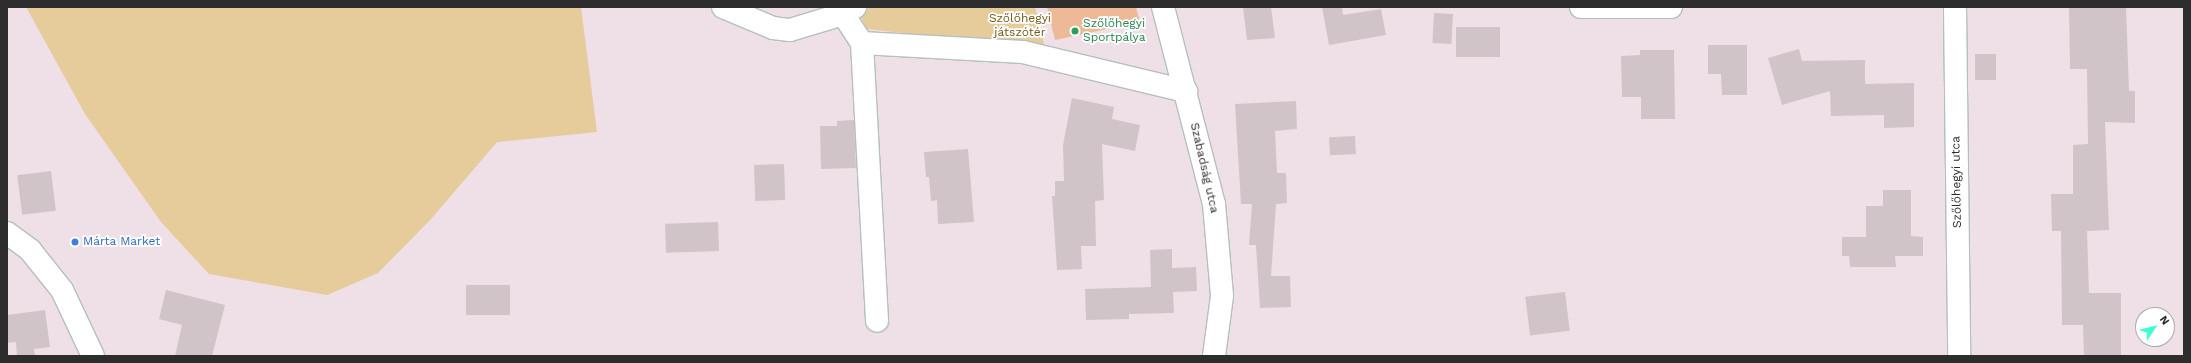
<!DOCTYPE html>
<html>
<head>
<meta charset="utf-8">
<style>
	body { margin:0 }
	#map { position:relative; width:2191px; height:363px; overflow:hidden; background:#efdfe6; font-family:"Work Sans",sans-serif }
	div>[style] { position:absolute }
	.green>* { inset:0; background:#e6cb9b }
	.pitch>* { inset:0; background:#edb997 }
	.building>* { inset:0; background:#d1c4c9; transform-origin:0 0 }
	.roads { filter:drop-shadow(1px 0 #b3c0be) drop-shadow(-1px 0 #b3c0be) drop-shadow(0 1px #b3c0be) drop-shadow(0 -1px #b3c0be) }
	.street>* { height:22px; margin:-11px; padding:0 11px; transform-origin:11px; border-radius:11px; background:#fff }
	.dots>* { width:11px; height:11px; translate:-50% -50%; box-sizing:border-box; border:2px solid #fff; border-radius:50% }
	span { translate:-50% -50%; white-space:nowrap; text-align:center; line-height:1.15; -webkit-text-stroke:3.5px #fff; paint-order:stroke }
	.park-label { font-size:12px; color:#6e5a19 }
	.leisure-label { font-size:12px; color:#27864d }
	.left { translate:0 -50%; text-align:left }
	.street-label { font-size:12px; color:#2d2d2d }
	.shop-label { font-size:12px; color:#366cbe }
	.frame { position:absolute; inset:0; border:8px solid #2d2d2d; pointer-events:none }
	.north { position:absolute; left:2135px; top:307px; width:40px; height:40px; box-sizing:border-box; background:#fff; border:1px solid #ababab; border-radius:50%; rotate:55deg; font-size:11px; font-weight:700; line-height:16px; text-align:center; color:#2d2d2d }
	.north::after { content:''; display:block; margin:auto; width:14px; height:18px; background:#3dfed5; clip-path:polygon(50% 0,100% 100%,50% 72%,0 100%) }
</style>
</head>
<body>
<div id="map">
	<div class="green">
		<i style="clip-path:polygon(26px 7px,581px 7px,597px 132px,497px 142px,431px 219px,378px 273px,327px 295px,209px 274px,161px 222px,85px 114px)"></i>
		<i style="clip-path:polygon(861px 7px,1035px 7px,1045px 48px,866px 29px,858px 9px)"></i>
	</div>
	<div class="pitch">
		<i style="clip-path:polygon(1047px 7px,1136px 7px,1140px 22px,1055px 40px)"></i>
	</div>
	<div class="building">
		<i style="clip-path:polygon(1243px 7px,1271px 7px,1275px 38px,1247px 40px)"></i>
		<i style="clip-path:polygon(1322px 7px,1342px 7px,1343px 15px,1381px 9px,1386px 35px,1329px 45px)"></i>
		<i style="clip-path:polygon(2069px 7px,2126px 7px,2129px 91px,2135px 91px,2135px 123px,2105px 122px,2109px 230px,2087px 231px,2089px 293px,2121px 293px,2121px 356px,2084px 356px,2083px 325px,2062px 325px,2061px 231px,2052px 231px,2051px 194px,2073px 194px,2073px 145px,2088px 144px,2087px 69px,2070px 69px)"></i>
		<i style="left:1434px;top:13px;width:19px;height:30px;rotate:3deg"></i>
		<i style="left:1456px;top:27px;width:44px;height:30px"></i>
		<i style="clip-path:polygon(1708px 45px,1747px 45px,1747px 95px,1722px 95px,1721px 74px,1708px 74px)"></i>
		<i style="clip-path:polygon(1799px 49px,1802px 61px,1865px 60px,1865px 84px,1914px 83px,1914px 127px,1884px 128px,1884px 115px,1831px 116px,1830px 91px,1782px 105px,1768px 58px)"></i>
		<i style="clip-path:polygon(1640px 50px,1674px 50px,1675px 119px,1641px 119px,1641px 97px,1622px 97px,1621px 56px,1640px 55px)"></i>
		<i style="left:1975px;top:54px;width:21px;height:26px"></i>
		<i style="clip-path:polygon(1072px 98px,1114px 107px,1112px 119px,1140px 125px,1135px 151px,1102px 144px,1104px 200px,1095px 201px,1096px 246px,1081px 246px,1082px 269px,1057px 270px,1052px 196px,1055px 196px,1055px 181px,1064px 181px,1063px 145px)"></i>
		<i style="clip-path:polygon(1296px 101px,1297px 129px,1275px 131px,1277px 173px,1286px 173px,1287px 203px,1276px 204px,1271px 276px,1290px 276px,1291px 307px,1260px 308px,1256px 245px,1249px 245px,1252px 204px,1241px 204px,1235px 104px)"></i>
		<i style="clip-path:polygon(854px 120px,856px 168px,821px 169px,820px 126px,837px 126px,837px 121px)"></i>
		<i style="left:1355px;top:136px;width:18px;height:26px;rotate:87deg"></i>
		<i style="clip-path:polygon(968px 149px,974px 222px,938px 224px,937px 200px,931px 201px,929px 177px,926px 177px,924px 152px)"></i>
		<i style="left:784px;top:164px;width:36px;height:30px;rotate:88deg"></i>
		<i style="left:51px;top:171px;width:40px;height:34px;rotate:83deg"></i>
		<i style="clip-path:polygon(1883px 190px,1911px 190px,1911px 236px,1923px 237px,1923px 256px,1895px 256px,1896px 267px,1850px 267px,1849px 256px,1842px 256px,1842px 237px,1866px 237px,1866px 206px,1883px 206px)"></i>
		<i style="left:718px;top:222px;width:29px;height:53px;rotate:88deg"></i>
		<i style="clip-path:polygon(1172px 249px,1172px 268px,1196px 267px,1197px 291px,1173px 292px,1174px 313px,1129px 314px,1129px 319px,1086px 320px,1085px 289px,1151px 287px,1150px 250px)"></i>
		<i style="left:466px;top:285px;width:44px;height:30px"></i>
		<i style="clip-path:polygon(166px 290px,225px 305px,212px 356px,175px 356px,182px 325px,159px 319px)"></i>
		<i style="left:1565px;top:292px;width:39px;height:40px;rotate:83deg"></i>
		<i style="clip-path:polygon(45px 310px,50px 347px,34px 349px,35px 356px,17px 356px,16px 342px,7px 343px,7px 315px)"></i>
	</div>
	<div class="roads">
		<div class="street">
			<i style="left:723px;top:7px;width:54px;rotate:22.8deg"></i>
			<i style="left:773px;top:28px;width:17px;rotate:7deg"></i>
			<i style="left:790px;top:30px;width:55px;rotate:-16.8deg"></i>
			<i style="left:843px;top:14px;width:14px;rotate:-30deg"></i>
			<i style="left:1163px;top:7px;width:203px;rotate:75.5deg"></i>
			<i style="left:1214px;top:204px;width:92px;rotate:85deg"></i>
			<i style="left:1222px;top:296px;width:61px;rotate:97.6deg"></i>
			<i style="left:1581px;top:7px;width:90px"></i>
			<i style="left:1955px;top:7px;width:349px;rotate:89.3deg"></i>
			<i style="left:843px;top:14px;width:35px;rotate:57deg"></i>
			<i style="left:862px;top:43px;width:278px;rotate:86.9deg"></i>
			<i style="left:862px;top:43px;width:161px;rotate:3.2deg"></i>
			<i style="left:1023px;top:52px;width:168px;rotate:13.5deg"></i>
			<i style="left:7px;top:233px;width:29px;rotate:36deg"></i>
			<i style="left:30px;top:250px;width:51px;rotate:51.3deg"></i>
			<i style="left:62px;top:290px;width:73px;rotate:64.8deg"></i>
		</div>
	</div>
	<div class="dots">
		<i style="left:1075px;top:31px;background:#2e9e5b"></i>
		<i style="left:75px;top:242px;background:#3f7fe0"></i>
	</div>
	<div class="park-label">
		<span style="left:1020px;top:26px">Szőlőhegyi<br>játszótér</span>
	</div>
	<div class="leisure-label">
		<span class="left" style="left:1083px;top:31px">Szőlőhegyi<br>Sportpálya</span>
	</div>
	<div class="street-label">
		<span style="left:1204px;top:168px;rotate:77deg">Szabadság utca</span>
		<span style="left:1957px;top:182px;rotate:-91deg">Szőlőhegyi utca</span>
	</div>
	<div class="shop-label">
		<span class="left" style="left:83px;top:242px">Márta Market</span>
	</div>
	<div class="frame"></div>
	<div class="north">N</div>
</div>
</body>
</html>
